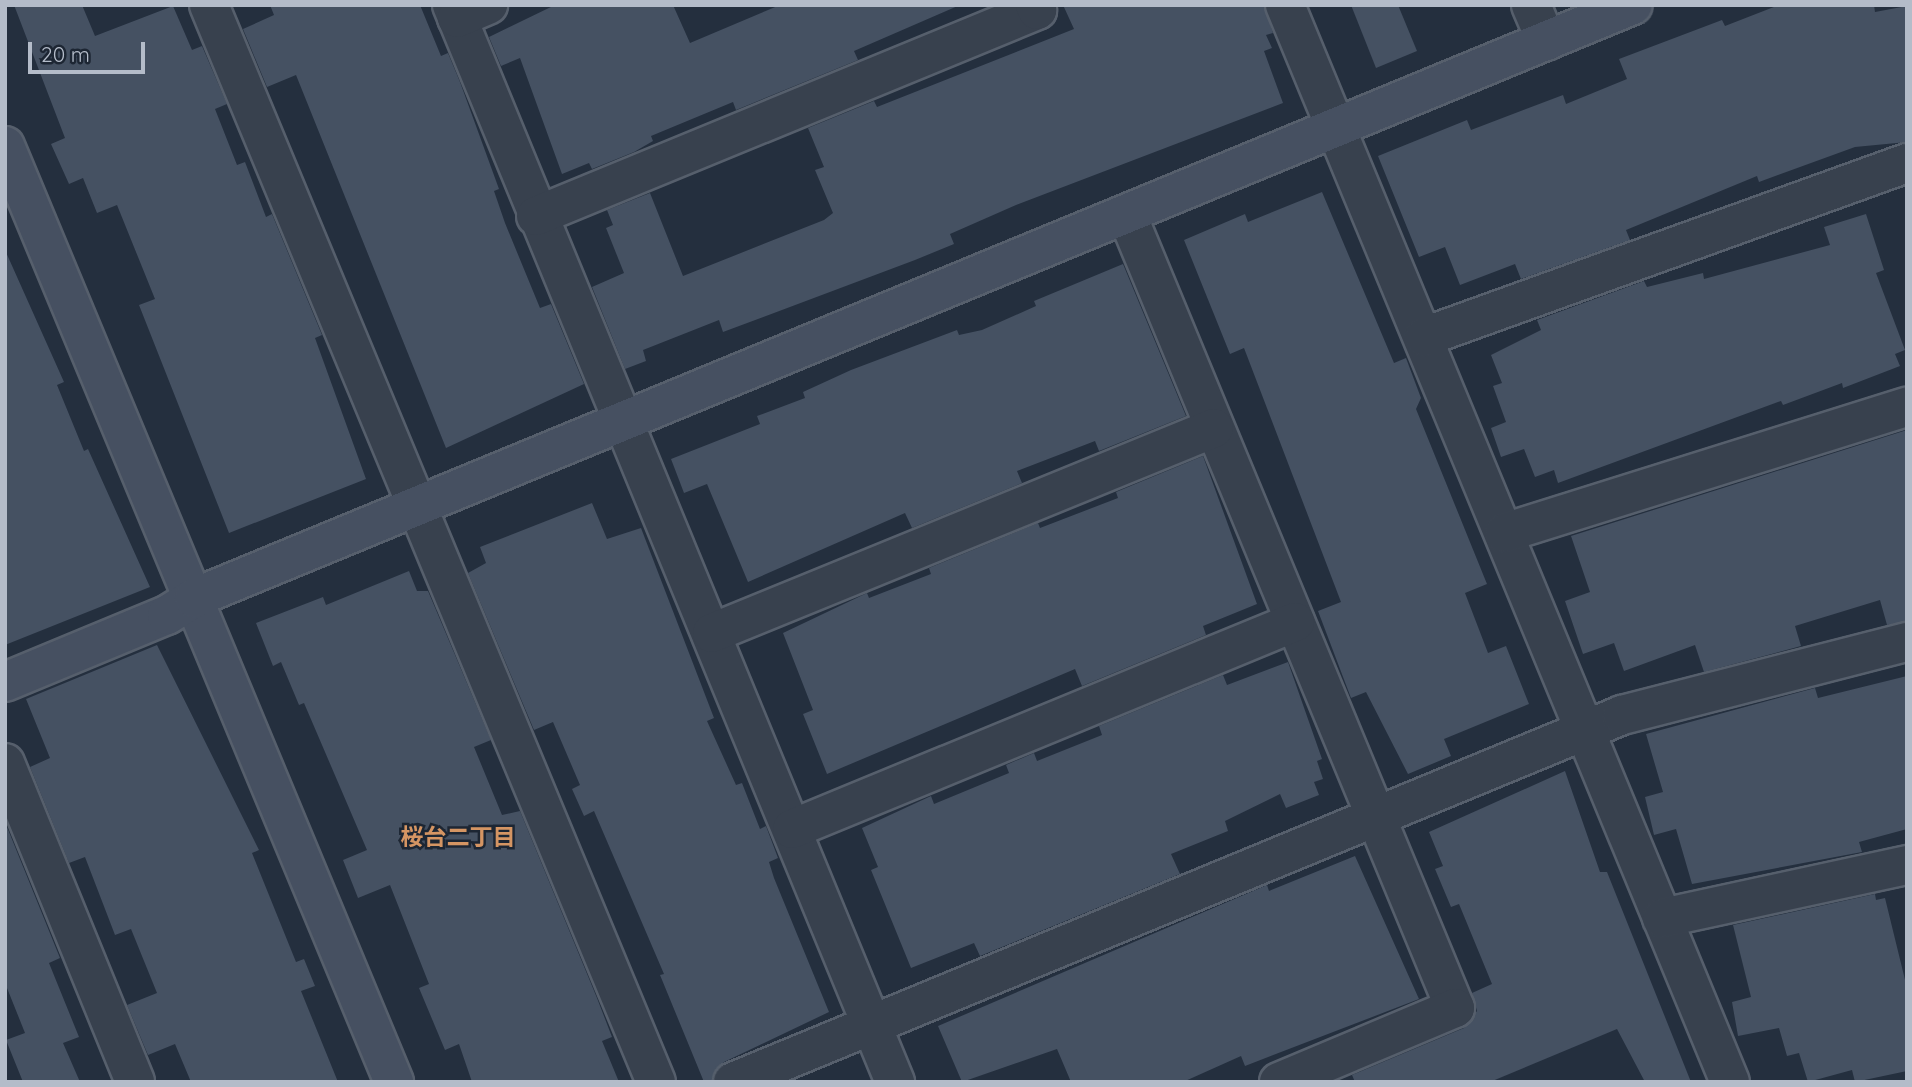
<!DOCTYPE html>
<html>
<head>
<meta charset="utf-8">
<style>
	body { margin:0 }
	#map { position:relative; width:1912px; height:1087px; overflow:hidden; background:#242f3e; font-family:Quicksand,"Noto Sans JP",sans-serif }
	div>[style] { position:absolute }
	.building>* { inset:0; background:#455162 }
	.roads { filter:drop-shadow(2px 0 #565f6c) drop-shadow(-2px 0 #565f6c) drop-shadow(0 2px #565f6c) drop-shadow(0 -2px #565f6c) }
	.street>* { height:38px; margin:-19px; padding:0 19px; transform-origin:19px; border-radius:19px; background:#38414e }
	.secondary>* { height:38px; margin:-19px; padding:0 19px; transform-origin:19px; border-radius:19px; background:#465061 }
	span { translate:-50% -50%; white-space:nowrap; text-align:center; line-height:1.15; -webkit-text-stroke:5px #1d2633; paint-order:stroke }
	.neighbourhood-label { font-size:23px; color:#d59563; font-weight:700 }
	.frame { position:absolute; inset:0; border:7px solid #b4bcc9; pointer-events:none }
	.scale { position:absolute; left:28px; top:42px; width:117px; height:32px; box-sizing:border-box; border:4px solid #b4bcc9; border-top:0; padding-left:9px; font-size:21px; line-height:24px; white-space:nowrap; color:#b4bcc9; -webkit-text-stroke:5px #1d2633; paint-order:stroke }
</style>
</head>
<body>
<div id="map">
	<div class="building">
		<i style="clip-path:polygon(14px 5px,82px 5px,95px 36px,173px 6px,192px 50px,202px 46px,227px 104px,215px 109px,237px 165px,245px 162px,266px 217px,272px 214px,322px 335px,315px 338px,366px 479px,229px 533px,139px 305px,155px 299px,117px 205px,97px 213px,83px 178px,69px 184px,51px 144px,65px 138px)"></i>
		<i style="clip-path:polygon(270px 5px,420px 5px,441px 56px,448px 53px,460px 82px,499px 189px,494px 191px,505px 223px,540px 308px,551px 304px,584px 384px,446px 448px,296px 75px,267px 87px,243px 29px,274px 15px)"></i>
		<i style="clip-path:polygon(555px 5px,673px 5px,690px 43px,780px 5px,960px 5px,854px 51px,858px 60px,736px 110px,733px 102px,651px 136px,653px 141px,634px 152px,592px 169px,589px 163px,562px 174px,520px 58px,501px 66px,489px 37px)"></i>
		<i style="clip-path:polygon(1063px 5px,1264px 5px,1273px 33px,1266px 35px,1272px 48px,1264px 51px,1283px 103px,1016px 205px,950px 234px,954px 244px,915px 260px,723px 332px,719px 320px,643px 350px,646px 361px,625px 369px,592px 287px,624px 273px,606px 228px,613px 225px,607px 210px,650px 193px,683px 276px,824px 220px,833px 213px,815px 170px,824px 167px,808px 128px,874px 101px,877px 107px,1074px 29px)"></i>
		<i style="clip-path:polygon(1351px 5px,1398px 5px,1417px 51px,1376px 68px)"></i>
		<i style="clip-path:polygon(1779px 5px,1874px 5px,1875px 12px,1907px 6px,1907px 142px,1855px 147px,1759px 182px,1757px 176px,1626px 230px,1630px 240px,1521px 279px,1515px 264px,1460px 285px,1445px 247px,1419px 257px,1378px 156px,1467px 120px,1471px 130px,1563px 95px,1566px 104px,1627px 79px,1619px 59px,1722px 20px,1725px 26px)"></i>
		<i style="clip-path:polygon(1322px 192px,1394px 363px,1406px 358px,1421px 398px,1416px 409px,1487px 584px,1465px 593px,1488px 653px,1506px 646px,1529px 704px,1444px 739px,1451px 756px,1408px 774px,1366px 692px,1351px 698px,1318px 611px,1341px 602px,1244px 348px,1230px 354px,1184px 240px,1245px 214px,1248px 222px)"></i>
		<i style="clip-path:polygon(1866px 214px,1884px 270px,1876px 273px,1905px 350px,1895px 354px,1900px 366px,1843px 388px,1842px 383px,1783px 405px,1781px 401px,1558px 483px,1554px 470px,1535px 477px,1524px 449px,1501px 457px,1491px 428px,1506px 422px,1493px 386px,1502px 383px,1491px 355px,1541px 330px,1537px 320px,1644px 281px,1647px 287px,1703px 273px,1704px 279px,1830px 245px,1824px 227px)"></i>
		<i style="clip-path:polygon(5px 250px,64px 382px,57px 385px,84px 451px,88px 449px,150px 587px,5px 645px)"></i>
		<i style="clip-path:polygon(1123px 264px,1186px 416px,1099px 451px,1095px 441px,1017px 471px,1022px 483px,912px 528px,905px 513px,748px 582px,707px 484px,684px 493px,671px 459px,760px 424px,757px 416px,805px 398px,803px 392px,851px 370px,957px 330px,959px 335px,982px 330px,1036px 306px,1034px 301px)"></i>
		<i style="clip-path:polygon(1907px 430px,1907px 621px,1887px 625px,1880px 600px,1795px 626px,1801px 646px,1704px 672px,1695px 645px,1624px 671px,1614px 643px,1583px 654px,1565px 601px,1590px 592px,1571px 536px)"></i>
		<i style="clip-path:polygon(1203px 456px,1257px 604px,1203px 626px,1206px 635px,1082px 686px,1075px 669px,827px 774px,803px 714px,813px 710px,783px 633px,867px 593px,869px 598px,931px 574px,929px 568px,1038px 523px,1040px 528px,1118px 498px,1116px 492px)"></i>
		<i style="clip-path:polygon(592px 503px,607px 539px,641px 528px,714px 718px,707px 721px,736px 785px,742px 783px,760px 829px,766px 826px,778px 858px,769px 862px,774px 878px,829px 1012px,724px 1062px,712px 1082px,704px 1082px,660px 975px,664px 974px,594px 811px,584px 816px,572px 789px,580px 785px,553px 722px,534px 730px,468px 573px,486px 563px,480px 547px)"></i>
		<i style="clip-path:polygon(409px 571px,417px 591px,428px 591px,491px 740px,474px 747px,502px 815px,520px 811px,597px 998px,612px 1037px,602px 1041px,619px 1082px,472px 1082px,459px 1044px,445px 1050px,419px 988px,429px 984px,390px 885px,358px 898px,343px 860px,367px 850px,304px 703px,299px 705px,281px 662px,273px 666px,256px 623px,323px 597px,326px 605px)"></i>
		<i style="clip-path:polygon(157px 645px,259px 850px,252px 853px,296px 962px,304px 959px,315px 986px,301px 991px,338px 1082px,191px 1082px,175px 1044px,148px 1055px,127px 1005px,157px 993px,131px 929px,115px 935px,85px 857px,69px 863px,30px 767px,50px 758px,26px 699px)"></i>
		<i style="clip-path:polygon(1288px 662px,1322px 759px,1317px 761px,1323px 779px,1314px 782px,1319px 795px,1286px 808px,1280px 794px,1225px 821px,1228px 831px,1171px 854px,1180px 874px,980px 956px,974px 943px,911px 968px,871px 870px,878px 867px,862px 828px,931px 796px,934px 804px,1009px 773px,1006px 765px,1034px 753px,1037px 761px,1102px 735px,1099px 726px,1223px 675px,1227px 685px)"></i>
		<i style="clip-path:polygon(1907px 676px,1907px 829px,1859px 842px,1862px 852px,1692px 884px,1676px 829px,1654px 835px,1645px 797px,1663px 792px,1646px 734px,1815px 688px,1818px 698px)"></i>
		<i style="clip-path:polygon(1565px 771px,1600px 872px,1607px 872px,1691px 1082px,1645px 1082px,1617px 1029px,1490px 1082px,1355px 1082px,1352px 1075px,1464px 1028px,1477px 1011px,1472px 993px,1492px 984px,1459px 904px,1451px 907px,1435px 869px,1443px 866px,1429px 832px)"></i>
		<i style="clip-path:polygon(5px 822px,60px 958px,49px 963px,79px 1037px,63px 1043px,80px 1082px,23px 1082px,6px 1040px,25px 1033px,5px 983px)"></i>
		<i style="clip-path:polygon(1355px 856px,1419px 999px,1245px 1066px,1241px 1056px,1183px 1082px,1071px 1082px,1057px 1049px,962px 1082px,938px 1026px,1267px 885px,1269px 891px)"></i>
		<i style="clip-path:polygon(1875px 894px,1876px 900px,1885px 898px,1907px 988px,1907px 1071px,1855px 1082px,1852px 1070px,1808px 1082px,1799px 1053px,1787px 1056px,1779px 1028px,1738px 1036px,1732px 1002px,1751px 997px,1733px 925px)"></i>
	</div>
	<div class="roads">
		<div class="street">
			<i style="left:209px;top:5px;width:1166px;rotate:67.46deg"></i>
			<i style="left:452px;top:5px;width:1165px;rotate:67.64deg"></i>
			<i style="left:1285px;top:5px;width:1165px;rotate:67.55deg"></i>
			<i style="left:1531px;top:5px;width:39px;rotate:67deg"></i>
			<i style="left:457px;top:18px;width:34px;rotate:-23deg"></i>
			<i style="left:1127px;top:215px;width:858px;rotate:67.53deg"></i>
			<i style="left:1455px;top:1008px;width:191px;rotate:157.2deg"></i>
			<i style="left:536px;top:216px;width:542px;rotate:-22.35deg"></i>
			<i style="left:1037px;top:10px;width:5px;rotate:-112deg"></i>
			<i style="left:1424px;top:337px;width:513px;rotate:-19.81deg"></i>
			<i style="left:1504px;top:533px;width:422px;rotate:-17.4deg"></i>
			<i style="left:712px;top:633px;width:542px;rotate:-22.21deg"></i>
			<i style="left:5px;top:763px;width:344px;rotate:67.8deg"></i>
			<i style="left:792px;top:829px;width:544px;rotate:-22.37deg"></i>
			<i style="left:1662px;top:918px;width:251px;rotate:-12.2deg"></i>
			<i style="left:733px;top:1082px;width:962px;rotate:-22.43deg"></i>
			<i style="left:1622px;top:715px;width:294px;rotate:-14.4deg"></i>
		</div>
		<div class="secondary">
			<i style="left:5px;top:146px;width:1014px;rotate:67.43deg"></i>
			<i style="left:5px;top:682px;width:175px;rotate:-22.5deg"></i>
			<i style="left:167px;top:615px;width:32px;rotate:-32deg"></i>
			<i style="left:194px;top:598px;width:1556px;rotate:-22.4deg"></i>
		</div>
	</div>
	<div class="neighbourhood-label">
		<span style="left:458px;top:837px">桜台二丁目</span>
	</div>
	<div class="frame"></div>
	<div class="scale">20 m</div>
</div>
</body>
</html>
